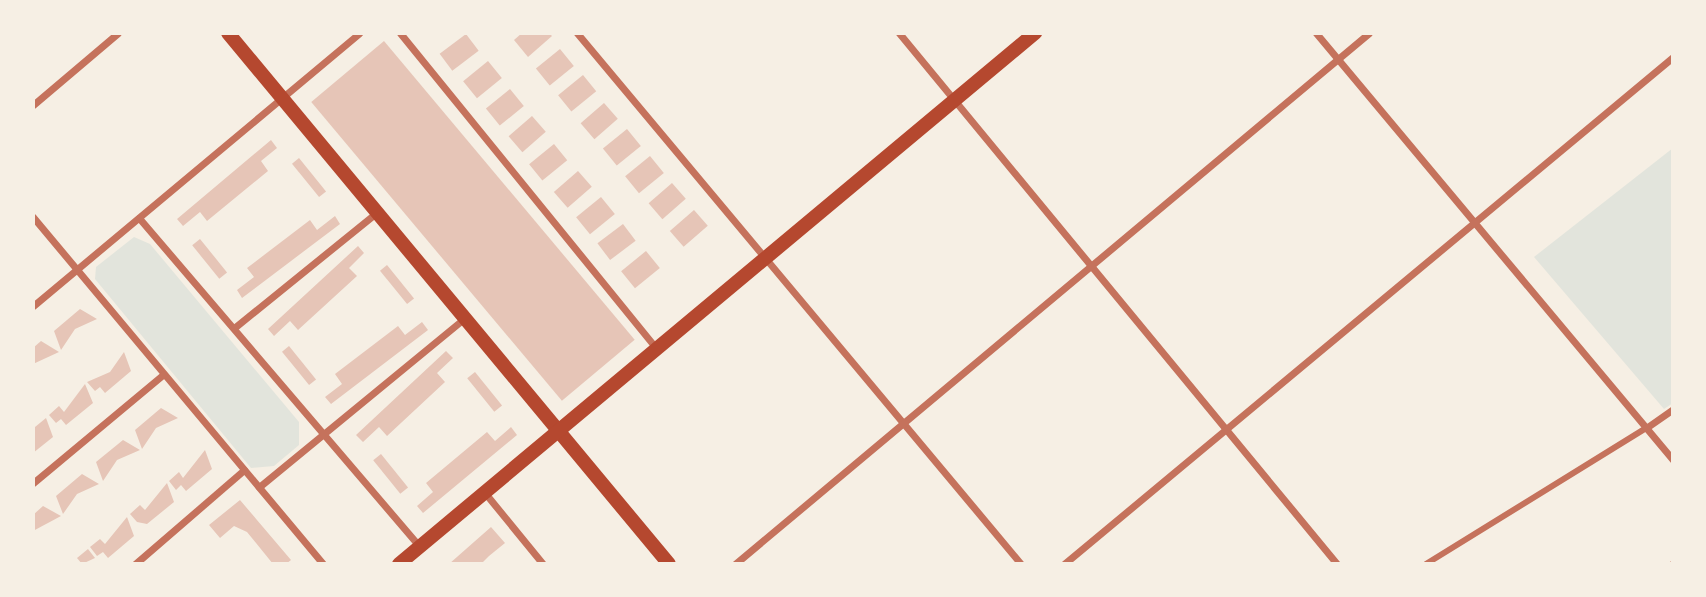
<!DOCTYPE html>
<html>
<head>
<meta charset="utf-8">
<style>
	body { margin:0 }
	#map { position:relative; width:1706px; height:597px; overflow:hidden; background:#f6efe4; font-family:"DejaVu Sans",sans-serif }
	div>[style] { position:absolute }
	.green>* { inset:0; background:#e2e4dc }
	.building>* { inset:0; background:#e6c5b7; transform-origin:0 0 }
	.pedestrian>* { height:6px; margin:-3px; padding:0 3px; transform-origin:3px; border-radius:3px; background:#c5725c }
	.minor>* { height:7px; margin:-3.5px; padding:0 3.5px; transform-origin:3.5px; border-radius:3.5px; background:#c5725c }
	.secondary>* { height:14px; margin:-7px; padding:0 7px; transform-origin:7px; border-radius:7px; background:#b5482f }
	.rail>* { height:5px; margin:-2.5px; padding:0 2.5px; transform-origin:2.5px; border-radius:2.5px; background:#cf8b77 }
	span { translate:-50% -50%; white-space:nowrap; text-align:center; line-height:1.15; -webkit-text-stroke:7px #f6efe4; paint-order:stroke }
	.frame { position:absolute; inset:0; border:35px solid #f6efe4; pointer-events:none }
</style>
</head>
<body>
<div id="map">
	<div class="green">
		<i style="clip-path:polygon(1673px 148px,1673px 403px,1664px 409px,1534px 257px)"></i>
		<i style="clip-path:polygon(134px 237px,150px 244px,299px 422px,299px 445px,274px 466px,251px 468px,95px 279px,96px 267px)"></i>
	</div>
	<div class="building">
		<i style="clip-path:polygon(522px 33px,549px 33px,552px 36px,528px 57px,514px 40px)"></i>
		<i style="left:466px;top:34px;width:21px;height:33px;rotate:53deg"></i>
		<i style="left:384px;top:41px;width:390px;height:95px;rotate:50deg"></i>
		<i style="left:560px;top:49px;width:22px;height:31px;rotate:51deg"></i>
		<i style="left:488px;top:61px;width:22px;height:32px;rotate:51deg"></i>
		<i style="left:583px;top:75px;width:21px;height:32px;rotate:51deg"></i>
		<i style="left:510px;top:89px;width:22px;height:31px;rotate:51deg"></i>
		<i style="left:604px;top:103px;width:21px;height:31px;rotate:49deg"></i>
		<i style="left:532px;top:116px;width:21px;height:31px;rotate:49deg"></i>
		<i style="left:627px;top:129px;width:22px;height:31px;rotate:51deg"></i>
		<i style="clip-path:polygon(271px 140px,277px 148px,261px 161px,268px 171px,207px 221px,200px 212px,183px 226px,177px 219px)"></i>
		<i style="left:554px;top:144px;width:21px;height:32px;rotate:51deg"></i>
		<i style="left:650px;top:156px;width:22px;height:32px;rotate:51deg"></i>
		<i style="left:299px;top:158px;width:43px;height:9px;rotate:51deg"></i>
		<i style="left:578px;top:171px;width:21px;height:32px;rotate:49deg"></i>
		<i style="left:672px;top:183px;width:21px;height:31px;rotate:49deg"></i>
		<i style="left:601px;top:197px;width:22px;height:32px;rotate:51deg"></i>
		<i style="left:694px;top:210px;width:21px;height:32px;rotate:49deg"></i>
		<i style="clip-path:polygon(335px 216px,340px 224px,242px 298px,237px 290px,254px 277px,247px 268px,310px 220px,317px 230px)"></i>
		<i style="left:623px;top:224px;width:21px;height:32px;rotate:53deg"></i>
		<i style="left:200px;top:239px;width:43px;height:10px;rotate:51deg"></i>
		<i style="clip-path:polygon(358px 246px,364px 253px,349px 268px,357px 276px,298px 330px,290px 321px,274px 336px,268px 329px)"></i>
		<i style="left:646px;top:251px;width:22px;height:32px;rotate:51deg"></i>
		<i style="left:387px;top:265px;width:43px;height:9px;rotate:51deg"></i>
		<i style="clip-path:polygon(80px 309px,97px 319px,75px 329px,61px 350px,54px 331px)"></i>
		<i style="clip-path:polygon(422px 322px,428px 330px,331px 404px,325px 397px,342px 384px,335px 374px,398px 326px,405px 335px)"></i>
		<i style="clip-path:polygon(41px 341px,59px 352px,33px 364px,33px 348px)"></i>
		<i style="left:289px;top:346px;width:43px;height:9px;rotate:51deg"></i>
		<i style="clip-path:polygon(446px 351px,453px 358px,437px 373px,445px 382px,387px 436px,379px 427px,363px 442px,356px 435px)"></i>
		<i style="clip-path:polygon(124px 352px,131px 371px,105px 393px,100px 387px,95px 391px,87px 382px,110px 372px)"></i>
		<i style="left:475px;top:372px;width:43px;height:10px;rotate:51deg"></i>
		<i style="clip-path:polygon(85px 384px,93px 403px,66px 425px,61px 419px,56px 423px,49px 415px,59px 406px,64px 412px)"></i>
		<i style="clip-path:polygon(161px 408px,178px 418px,156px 428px,142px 449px,135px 430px)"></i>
		<i style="clip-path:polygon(46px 418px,53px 437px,33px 453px,35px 427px)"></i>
		<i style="clip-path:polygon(511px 427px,517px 435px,423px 513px,417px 506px,433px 492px,426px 483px,487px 432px,495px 441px)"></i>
		<i style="clip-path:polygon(123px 440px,140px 450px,117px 460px,103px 481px,96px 462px)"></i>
		<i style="clip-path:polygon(205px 450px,212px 469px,186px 491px,181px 485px,176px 490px,169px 481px,179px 472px,183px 478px)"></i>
		<i style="left:381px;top:454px;width:43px;height:10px;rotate:51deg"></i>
		<i style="clip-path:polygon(82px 474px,99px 484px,77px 494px,63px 514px,56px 496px)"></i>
		<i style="clip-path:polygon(167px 483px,174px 502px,147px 524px,137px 522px,130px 514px,140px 505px,145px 510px)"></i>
		<i style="clip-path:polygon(240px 500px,291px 560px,286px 564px,273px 564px,247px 532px,234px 526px,220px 538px,209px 525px)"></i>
		<i style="clip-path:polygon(43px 506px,61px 516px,33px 531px,33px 515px)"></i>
		<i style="clip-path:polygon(127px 517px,134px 536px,108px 558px,103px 552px,97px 556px,90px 547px,100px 539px,105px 544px)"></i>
		<i style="clip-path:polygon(491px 527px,505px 543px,489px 556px,481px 564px,449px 564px)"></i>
		<i style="clip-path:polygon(88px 549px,95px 558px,82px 564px,77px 558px)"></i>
	</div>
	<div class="pedestrian">
		<i style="left:1426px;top:564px;width:259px;rotate:-31.7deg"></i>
	</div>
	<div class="minor">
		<i style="left:400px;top:33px;width:407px;rotate:50.9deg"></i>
		<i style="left:577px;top:33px;width:692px;rotate:50.1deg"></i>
		<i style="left:899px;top:33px;width:688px;rotate:50.48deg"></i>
		<i style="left:1316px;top:33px;width:557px;rotate:50.1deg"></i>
		<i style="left:33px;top:105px;width:111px;rotate:-40.3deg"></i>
		<i style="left:33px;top:217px;width:452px;rotate:50.1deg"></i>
		<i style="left:139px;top:218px;width:433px;rotate:49.5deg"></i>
		<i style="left:33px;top:306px;width:425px;rotate:-39.9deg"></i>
		<i style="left:234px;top:328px;width:184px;rotate:-39deg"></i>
		<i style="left:1646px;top:428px;width:33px;rotate:-35deg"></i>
		<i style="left:33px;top:483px;width:170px;rotate:-39.8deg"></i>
		<i style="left:259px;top:487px;width:266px;rotate:-39.4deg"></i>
		<i style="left:485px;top:493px;width:92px;rotate:50.8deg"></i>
		<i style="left:135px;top:564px;width:144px;rotate:-40.8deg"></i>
		<i style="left:735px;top:564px;width:827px;rotate:-39.95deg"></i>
		<i style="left:1064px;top:564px;width:792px;rotate:-39.78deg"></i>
	</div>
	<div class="secondary">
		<i style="left:228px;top:33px;width:690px;rotate:50.29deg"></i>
		<i style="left:399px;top:564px;width:829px;rotate:-39.86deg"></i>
	</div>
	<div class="rail">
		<i style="left:1670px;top:564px;width:4px;rotate:-34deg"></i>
	</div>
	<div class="frame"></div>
</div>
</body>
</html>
